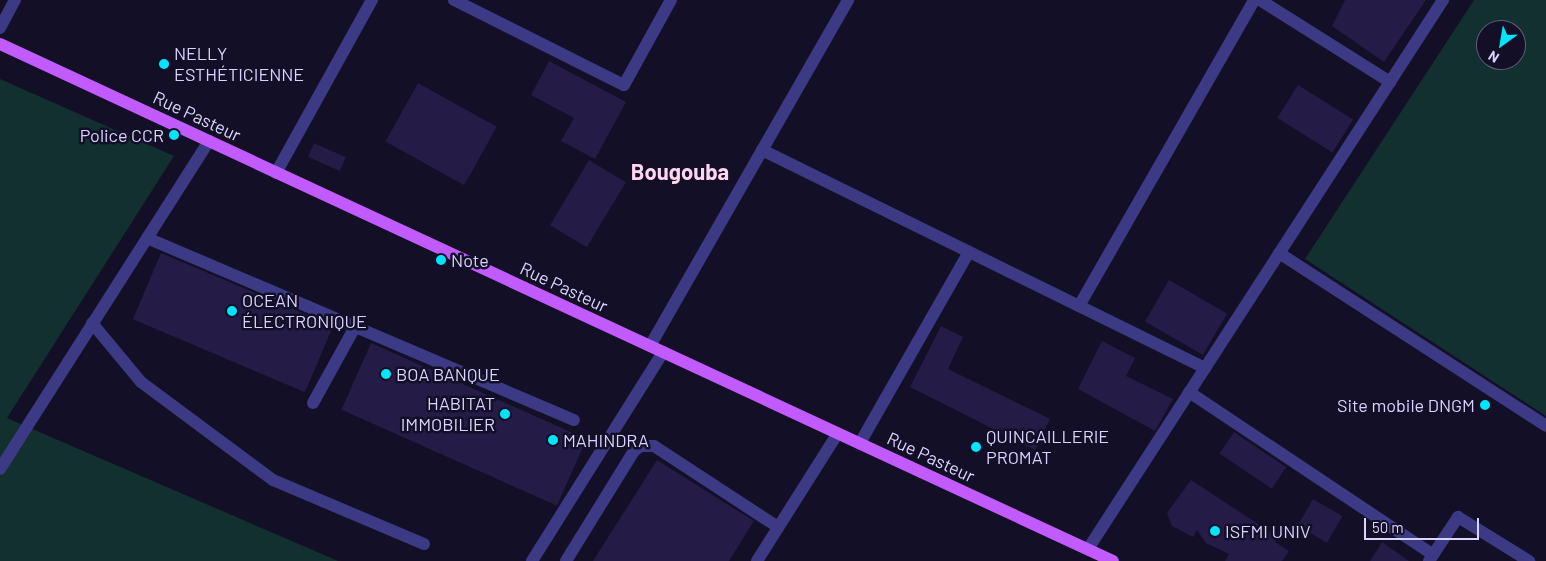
<!DOCTYPE html>
<html>
<head>
<meta charset="utf-8">
<style>
	body { margin:0 }
	#map { position:relative; width:1546px; height:561px; overflow:hidden; background:#130f26; font-family:Barlow,sans-serif }
	div>[style] { position:absolute }
	.green>* { inset:0; background:#12302f }
	.building>* { inset:0; background:#241b47; transform-origin:0 0 }
	.minor>* { height:12px; margin:-6px; padding:0 6px; transform-origin:6px; border-radius:6px; background:#3d3a85 }
	.major>* { height:12px; margin:-6px; padding:0 6px; transform-origin:6px; border-radius:6px; background:#c25bff }
	.dots>* { width:14px; height:14px; translate:-50% -50%; box-sizing:border-box; border:2px solid #130f26; border-radius:50% }
	span { translate:-50% -50%; white-space:nowrap; text-align:center; line-height:1.15; -webkit-text-stroke:5px #130f26; paint-order:stroke }
	.poi-label { font-size:18px; color:#d9d4ff }
	.left { translate:0 -50%; text-align:left }
	.right { translate:-100% -50%; text-align:right }
	.street-label { font-size:18px; color:#d9d4ff }
	.district-label { font-size:22px; color:#ffd6f0; font-weight:700 }
	.north { position:absolute; left:1476px; top:20px; width:50px; height:50px; box-sizing:border-box; background:#130f26; border:1px solid #625e7d; border-radius:50%; rotate:212deg; font-size:14px; font-weight:700; line-height:20px; text-align:center; color:#d9d4ff }
	.north::after { content:''; display:block; margin:auto; width:18px; height:22px; background:#00e5ff; clip-path:polygon(50% 0,100% 100%,50% 72%,0 100%) }
	.scale { position:absolute; left:1364px; top:518px; width:115px; height:22px; box-sizing:border-box; border:2px solid #d9d4ff; border-top:0; padding-left:6px; font-size:15px; line-height:18px; white-space:nowrap; color:#d9d4ff; -webkit-text-stroke:4px #130f26; paint-order:stroke }
</style>
</head>
<body>
<div id="map">
	<div class="green">
		<i style="clip-path:polygon(evenodd,1474px 0,1546px 0,1546px 416px,1305px 259px,1474px 0,1486px 30px,1516px 30px,1516px 60px,1486px 60px,1486px 30px)"></i>
		<i style="clip-path:polygon(0 79px,174px 156px,7px 418px,338px 561px,0 561px)"></i>
	</div>
	<div class="building">
		<i style="clip-path:polygon(1345px 0,1426px 0,1384px 62px,1332px 26px)"></i>
		<i style="clip-path:polygon(549px 61px,626px 102px,595px 159px,561px 141px,574px 118px,531px 95px)"></i>
		<i style="left:418px;top:83px;width:90px;height:67px;rotate:29deg"></i>
		<i style="left:1298px;top:85px;width:65px;height:39px;rotate:32deg"></i>
		<i style="left:314px;top:143px;width:35px;height:15px;rotate:24deg"></i>
		<i style="left:589px;top:160px;width:43px;height:76px;rotate:31deg"></i>
		<i style="left:161px;top:253px;width:187px;height:72px;rotate:23deg"></i>
		<i style="left:1169px;top:280px;width:67px;height:48px;rotate:30deg"></i>
		<i style="clip-path:polygon(941px 326px,963px 337px,948px 369px,1050px 419px,1035px 450px,910px 387px)"></i>
		<i style="clip-path:polygon(1102px 341px,1135px 358px,1126px 376px,1173px 399px,1155px 431px,1078px 389px)"></i>
		<i style="left:371px;top:343px;width:236px;height:73px;rotate:24deg"></i>
		<i style="left:1234px;top:432px;width:63px;height:26px;rotate:34deg"></i>
		<i style="clip-path:polygon(657px 460px,754px 521px,729px 561px,593px 561px)"></i>
		<i style="clip-path:polygon(1191px 480px,1278px 537px,1275px 542px,1289px 551px,1282px 561px,1225px 561px,1229px 554px,1206px 543px,1197px 530px,1193px 537px,1172px 526px,1167px 513px)"></i>
		<i style="left:1313px;top:499px;width:34px;height:31px;rotate:30deg"></i>
		<i style="clip-path:polygon(1382px 542px,1409px 561px,1370px 561px)"></i>
	</div>
	<div class="minor">
		<i style="left:454px;top:0;width:190px;rotate:26.6deg"></i>
		<i style="left:624px;top:85px;width:97px;rotate:-61.1deg"></i>
		<i style="left:1260px;top:0;width:154px;rotate:32.2deg"></i>
		<i style="left:0;top:28px;width:32px;rotate:-62deg"></i>
		<i style="left:762px;top:150px;width:494px;rotate:26.2deg"></i>
		<i style="left:276px;top:173px;width:198px;rotate:-61deg"></i>
		<i style="left:147px;top:238px;width:464px;rotate:23.1deg"></i>
		<i style="left:1279px;top:253px;width:318px;rotate:32.9deg"></i>
		<i style="left:1079px;top:306px;width:353px;rotate:-60.2deg"></i>
		<i style="left:92px;top:323px;width:77px;rotate:50.3deg"></i>
		<i style="left:141px;top:382px;width:164px;rotate:36.6deg"></i>
		<i style="left:273px;top:480px;width:164px;rotate:23deg"></i>
		<i style="left:650px;top:346px;width:399px;rotate:-60.2deg"></i>
		<i style="left:1189px;top:392px;width:293px;rotate:33.7deg"></i>
		<i style="left:313px;top:403px;width:87px;rotate:-61.1deg"></i>
		<i style="left:860px;top:443px;width:220px;rotate:-60.3deg"></i>
		<i style="left:0;top:469px;width:389px;rotate:-57.5deg"></i>
		<i style="left:1088px;top:549px;width:654px;rotate:-57.11deg"></i>
		<i style="left:532px;top:561px;width:247px;rotate:-57.9deg"></i>
		<i style="left:566px;top:561px;width:129px;rotate:-58.3deg"></i>
		<i style="left:634px;top:451px;width:9px;rotate:-36deg"></i>
		<i style="left:641px;top:446px;width:13px"></i>
		<i style="left:654px;top:446px;width:148px;rotate:33.2deg"></i>
		<i style="left:757px;top:561px;width:151px;rotate:-57.7deg"></i>
		<i style="left:1429px;top:561px;width:53px;rotate:-56.6deg"></i>
		<i style="left:1458px;top:517px;width:84px;rotate:31.8deg"></i>
	</div>
	<div class="major">
		<i style="left:0;top:44px;width:1227px;rotate:24.92deg"></i>
	</div>
	<div class="dots">
		<i style="left:164px;top:64px;background:#00e5ff"></i>
		<i style="left:174px;top:135px;background:#00e5ff"></i>
		<i style="left:441px;top:260px;background:#00e5ff"></i>
		<i style="left:232px;top:311px;background:#00e5ff"></i>
		<i style="left:386px;top:374px;background:#00e5ff"></i>
		<i style="left:1485px;top:405px;background:#00e5ff"></i>
		<i style="left:505px;top:414px;background:#00e5ff"></i>
		<i style="left:553px;top:440px;background:#00e5ff"></i>
		<i style="left:976px;top:447px;background:#00e5ff"></i>
		<i style="left:1215px;top:531px;background:#00e5ff"></i>
	</div>
	<div class="poi-label">
		<span class="left" style="left:174px;top:64px">NELLY<br>ESTHÉTICIENNE</span>
		<span class="right" style="left:164px;top:135px">Police CCR</span>
		<span class="left" style="left:451px;top:260px">Note</span>
		<span class="left" style="left:242px;top:311px">OCEAN<br>ÉLECTRONIQUE</span>
		<span class="left" style="left:396px;top:374px">BOA BANQUE</span>
		<span class="right" style="left:495px;top:414px">HABITAT<br>IMMOBILIER</span>
		<span class="right" style="left:1475px;top:405px">Site mobile DNGM</span>
		<span class="left" style="left:986px;top:447px">QUINCAILLERIE<br>PROMAT</span>
		<span class="left" style="left:563px;top:440px">MAHINDRA</span>
		<span class="left" style="left:1225px;top:531px">ISFMI UNIV</span>
	</div>
	<div class="street-label">
		<span style="left:197px;top:116px;rotate:25deg">Rue Pasteur</span>
		<span style="left:564px;top:287px;rotate:25deg">Rue Pasteur</span>
		<span style="left:931px;top:457px;rotate:25deg">Rue Pasteur</span>
	</div>
	<div class="district-label">
		<span style="left:680px;top:172px">Bougouba</span>
	</div>
	<div class="north">N</div>
	<div class="scale">50 m</div>
</div>
</body>
</html>
